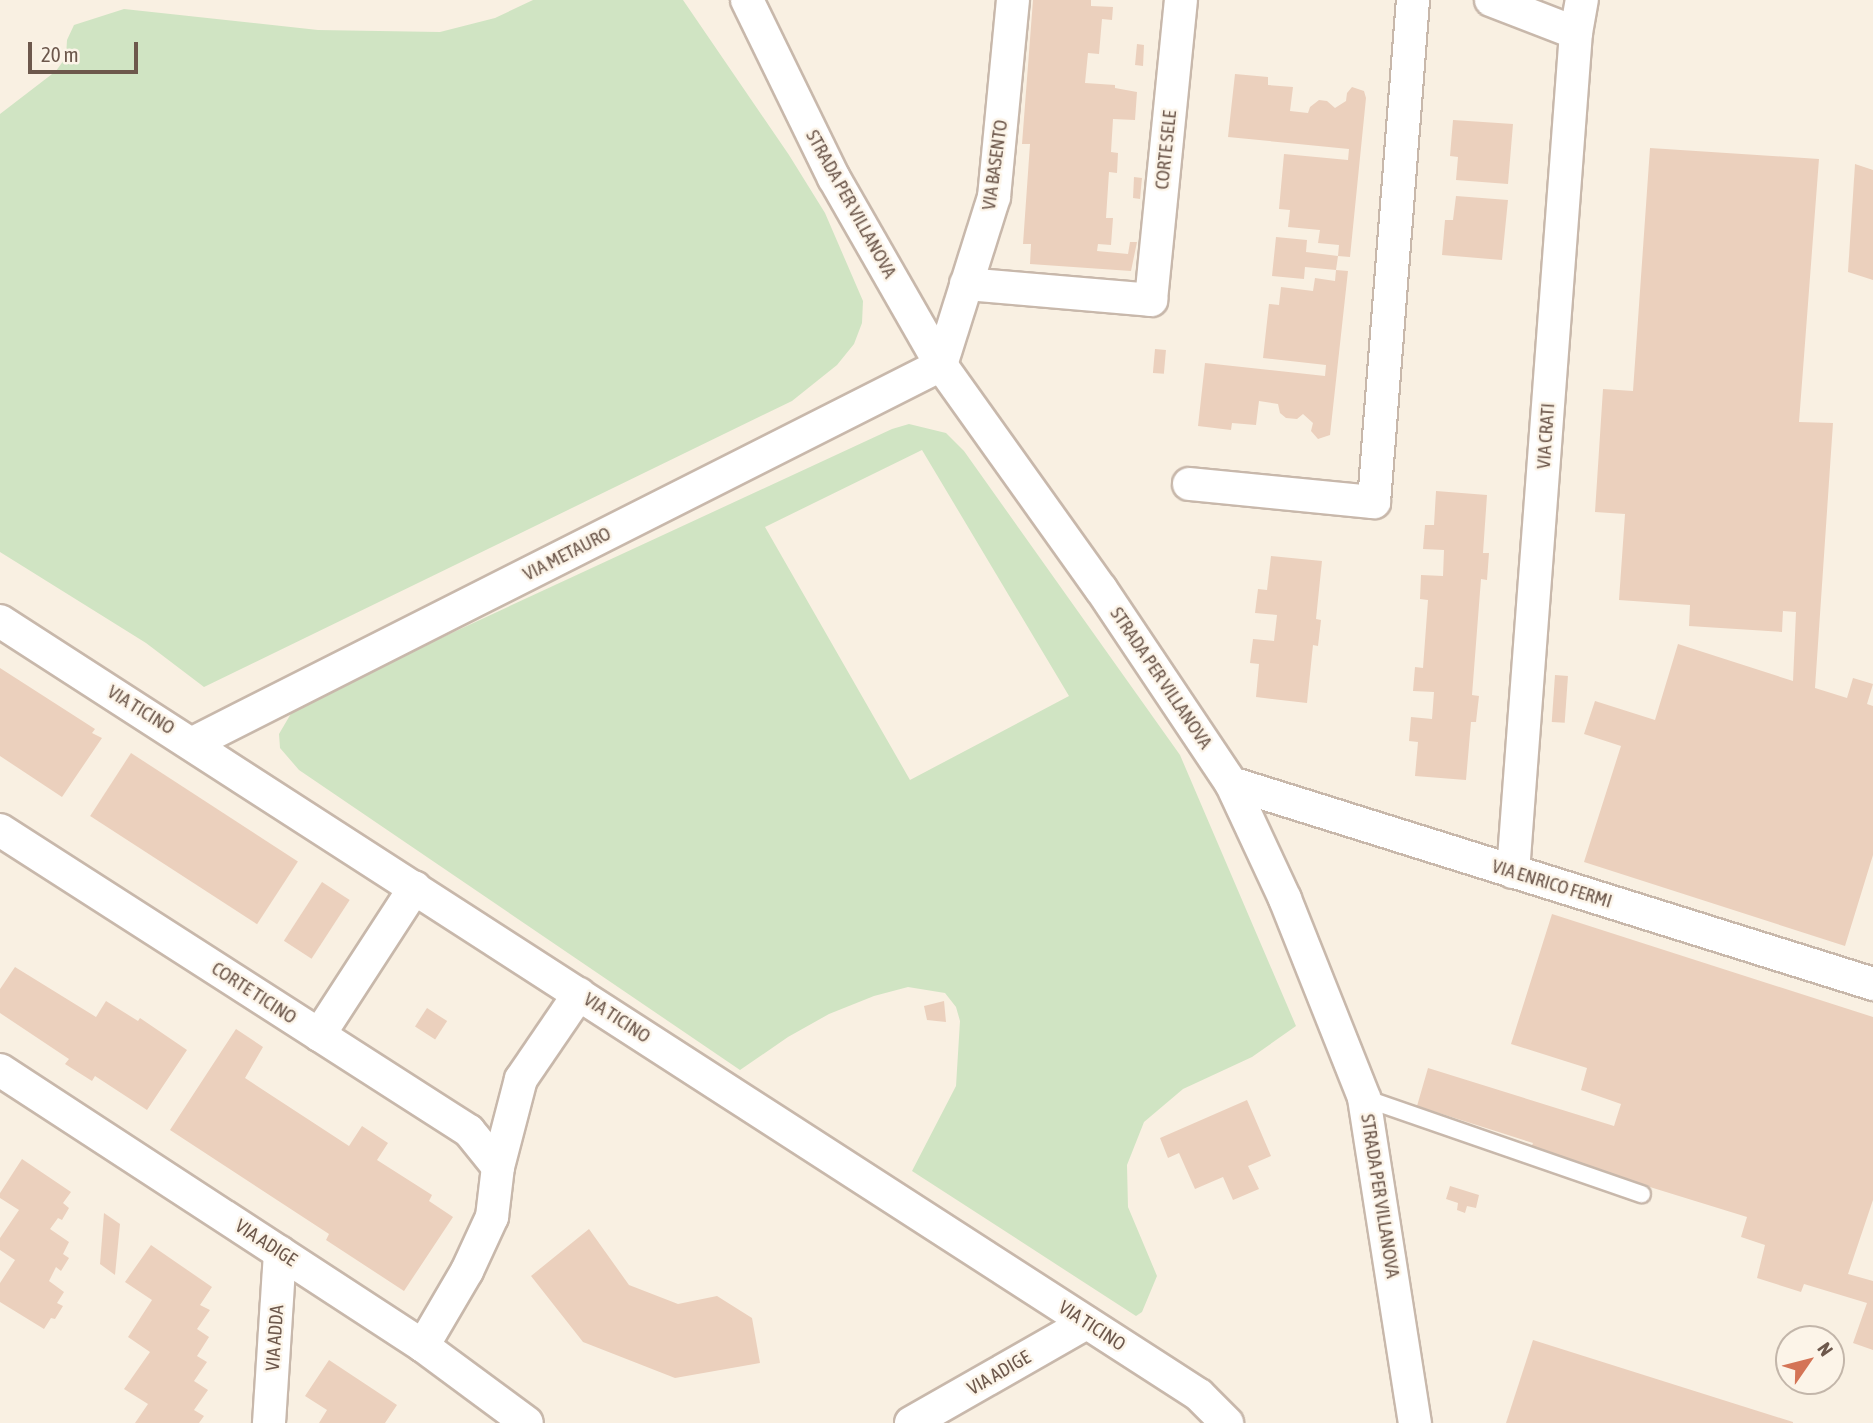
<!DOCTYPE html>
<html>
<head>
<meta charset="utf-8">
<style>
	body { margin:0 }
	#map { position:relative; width:1873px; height:1423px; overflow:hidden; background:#f9f0e2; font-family:"Asap Condensed",sans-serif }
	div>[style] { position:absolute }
	.green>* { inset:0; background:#d0e4c3 }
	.building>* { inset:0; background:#ebd0bd; transform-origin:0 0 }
	.roads { filter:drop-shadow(2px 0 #c8b8ab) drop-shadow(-2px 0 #c8b8ab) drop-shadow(0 2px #c8b8ab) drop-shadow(0 -2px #c8b8ab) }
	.lane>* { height:16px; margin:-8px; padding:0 8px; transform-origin:8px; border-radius:8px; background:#fff }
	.street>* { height:32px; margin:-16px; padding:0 16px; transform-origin:16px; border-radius:16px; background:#fff }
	span { translate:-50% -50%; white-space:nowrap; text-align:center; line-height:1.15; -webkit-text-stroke:5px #fcf4e8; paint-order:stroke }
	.street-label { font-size:19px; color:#6d584c }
	.north { position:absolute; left:1775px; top:1325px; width:70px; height:70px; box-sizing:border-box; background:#fcf4e8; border:2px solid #c3b6aa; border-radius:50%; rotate:55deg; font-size:19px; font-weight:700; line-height:28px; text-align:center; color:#6d584c }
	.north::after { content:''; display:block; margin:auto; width:24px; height:32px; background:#d47456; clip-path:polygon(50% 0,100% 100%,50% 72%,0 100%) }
	.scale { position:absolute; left:28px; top:42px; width:110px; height:32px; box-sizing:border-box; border:4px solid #6d584c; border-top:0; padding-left:9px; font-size:21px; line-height:24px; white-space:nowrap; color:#6d584c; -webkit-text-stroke:5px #fcf4e8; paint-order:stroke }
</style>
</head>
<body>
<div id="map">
	<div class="green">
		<i style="clip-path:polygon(533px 0,683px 0,789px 155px,825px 213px,863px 301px,862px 323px,854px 344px,837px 365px,792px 401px,204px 687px,146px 643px,0 552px,0 114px,56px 71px,66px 57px,67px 40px,74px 25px,124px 9px,318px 30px,440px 32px,495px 18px)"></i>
		<i style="clip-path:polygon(evenodd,909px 424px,946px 433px,964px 451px,1180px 755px,1296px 1026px,1252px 1057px,1183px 1089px,1144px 1122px,1127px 1165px,1128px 1207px,1157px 1276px,1142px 1312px,1136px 1316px,912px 1171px,956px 1086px,960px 1021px,956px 1007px,945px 993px,908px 987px,874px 996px,829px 1014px,788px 1037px,740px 1070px,299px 770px,280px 748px,279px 734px,296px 705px,892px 429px,909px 424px,922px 450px,1069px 696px,910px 780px,765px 527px,922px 450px)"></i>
	</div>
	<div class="building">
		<i style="clip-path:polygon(1033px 0,1091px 0,1091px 6px,1113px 7px,1112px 20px,1102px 19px,1099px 54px,1088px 53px,1085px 83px,1115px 85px,1115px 88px,1137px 92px,1135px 120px,1113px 119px,1111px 152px,1118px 153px,1117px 173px,1109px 172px,1106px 218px,1113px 218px,1111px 245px,1098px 244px,1097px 251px,1128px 254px,1130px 242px,1137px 242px,1131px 271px,1030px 264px,1031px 244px,1023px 244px,1030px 144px,1022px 144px)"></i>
		<i style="clip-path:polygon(1137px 44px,1144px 45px,1143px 66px,1135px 65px)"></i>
		<i style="clip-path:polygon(1235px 74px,1268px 77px,1268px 85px,1293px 87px,1290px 111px,1308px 113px,1310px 107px,1319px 100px,1327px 101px,1335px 108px,1346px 101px,1347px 93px,1352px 87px,1364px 91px,1366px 98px,1350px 257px,1338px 256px,1339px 245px,1318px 243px,1320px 230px,1288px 227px,1290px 210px,1279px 209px,1284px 154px,1348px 160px,1349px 149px,1228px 137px)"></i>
		<i style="clip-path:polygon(1453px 120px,1513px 124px,1508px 184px,1456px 180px,1458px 157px,1450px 156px)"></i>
		<i style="clip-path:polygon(1650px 148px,1819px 159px,1799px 422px,1833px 423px,1815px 688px,1847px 698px,1853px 678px,1873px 684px,1867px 704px,1873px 706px,1873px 855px,1845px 946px,1584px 862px,1621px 746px,1584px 734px,1595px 701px,1655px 720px,1678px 644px,1793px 681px,1796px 612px,1783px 611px,1782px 632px,1689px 626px,1690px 605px,1619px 600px,1625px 514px,1595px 512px,1603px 389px,1633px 391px)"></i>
		<i style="clip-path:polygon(1855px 164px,1873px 170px,1873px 280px,1848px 272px)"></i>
		<i style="clip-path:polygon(1134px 177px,1142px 178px,1140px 199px,1133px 198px)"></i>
		<i style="clip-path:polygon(1456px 196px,1508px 200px,1502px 260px,1442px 255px,1445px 220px,1453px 220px)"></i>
		<i style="clip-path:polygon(1276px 237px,1307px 240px,1306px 252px,1338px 256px,1336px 270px,1305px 267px,1304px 279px,1272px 276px)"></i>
		<i style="clip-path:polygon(1336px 270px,1348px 271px,1330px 435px,1318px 439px,1311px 431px,1313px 423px,1303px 414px,1297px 419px,1286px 418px,1280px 413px,1278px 404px,1259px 401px,1256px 425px,1232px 423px,1231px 430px,1198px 426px,1205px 363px,1325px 376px,1326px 365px,1263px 358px,1269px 304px,1279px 305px,1281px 287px,1313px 291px,1315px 278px,1335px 281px)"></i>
		<i style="left:1155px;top:349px;width:11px;height:24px;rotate:5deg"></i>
		<i style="clip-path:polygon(1436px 491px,1487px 495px,1483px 553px,1489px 553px,1487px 580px,1481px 579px,1472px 695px,1479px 696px,1476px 722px,1471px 722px,1466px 780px,1415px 776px,1418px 742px,1409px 741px,1411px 717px,1432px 719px,1434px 692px,1413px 691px,1415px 667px,1423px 668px,1428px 600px,1420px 599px,1421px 575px,1443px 576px,1444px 550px,1423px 549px,1425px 525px,1434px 525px)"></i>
		<i style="clip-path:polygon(1271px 556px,1322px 561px,1316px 619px,1321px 620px,1318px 646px,1313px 645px,1307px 703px,1256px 697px,1259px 664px,1250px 663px,1253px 639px,1274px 641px,1277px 615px,1255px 613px,1258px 589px,1267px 590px)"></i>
		<i style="clip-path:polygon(0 668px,95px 729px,92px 733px,102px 738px,62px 797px,0 756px)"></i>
		<i style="left:1555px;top:675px;width:13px;height:47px;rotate:4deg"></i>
		<i style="left:131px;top:753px;width:199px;height:75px;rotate:33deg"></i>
		<i style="left:322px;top:882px;width:33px;height:70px;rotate:33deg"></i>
		<i style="clip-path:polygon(1552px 914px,1873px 1017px,1873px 1200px,1848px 1274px,1873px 1281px,1873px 1350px,1853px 1343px,1867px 1303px,1804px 1284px,1801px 1292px,1757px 1278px,1765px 1245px,1741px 1237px,1747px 1217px,1530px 1150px,1533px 1143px,1417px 1106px,1428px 1068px,1614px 1126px,1621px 1104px,1581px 1090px,1587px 1068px,1511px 1044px)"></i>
		<i style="clip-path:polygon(15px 967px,96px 1017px,106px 1001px,138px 1021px,140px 1018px,187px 1050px,147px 1110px,95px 1076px,92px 1081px,65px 1064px,69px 1059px,0 1013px,0 989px)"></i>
		<i style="clip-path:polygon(944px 1001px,946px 1022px,927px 1020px,924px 1006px)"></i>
		<i style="left:427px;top:1008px;width:24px;height:22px;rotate:33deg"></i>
		<i style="clip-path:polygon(236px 1029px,263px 1047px,245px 1078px,349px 1146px,362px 1126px,388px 1143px,377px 1160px,432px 1195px,429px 1201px,453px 1217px,404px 1291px,326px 1240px,329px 1234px,170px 1130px)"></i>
		<i style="clip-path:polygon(1247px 1100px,1271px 1156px,1248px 1166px,1259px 1189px,1233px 1200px,1223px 1177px,1195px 1189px,1179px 1153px,1168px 1158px,1160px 1138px)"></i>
		<i style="clip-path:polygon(22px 1159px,71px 1192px,63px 1203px,69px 1208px,62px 1220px,58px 1218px,50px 1229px,69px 1242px,63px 1254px,69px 1258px,61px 1271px,56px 1267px,49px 1281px,64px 1292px,57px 1303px,63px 1306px,55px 1319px,51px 1318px,44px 1329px,0 1302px,0 1283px,15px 1260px,0 1250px,0 1238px,19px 1210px,0 1198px,0 1193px)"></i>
		<i style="clip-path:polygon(1450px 1186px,1479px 1195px,1476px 1208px,1467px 1206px,1465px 1213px,1457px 1210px,1458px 1203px,1446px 1199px)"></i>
		<i style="clip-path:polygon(104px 1213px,120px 1224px,115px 1275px,100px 1264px)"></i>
		<i style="clip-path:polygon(589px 1229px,629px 1285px,678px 1304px,717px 1296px,752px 1318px,760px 1363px,675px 1378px,583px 1342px,531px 1276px)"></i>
		<i style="clip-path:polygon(151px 1245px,212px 1287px,200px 1305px,210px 1310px,197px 1329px,209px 1337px,197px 1356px,207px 1362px,194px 1381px,208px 1390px,194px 1410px,204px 1416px,199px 1423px,135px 1423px,148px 1404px,124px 1389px,150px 1352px,128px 1337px,152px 1300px,125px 1282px)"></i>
		<i style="clip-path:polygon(1533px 1340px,1793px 1422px,1793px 1423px,1506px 1423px)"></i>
		<i style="clip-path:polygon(329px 1360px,397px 1405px,385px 1423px,319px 1423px,327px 1410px,305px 1396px)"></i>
	</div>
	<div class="roads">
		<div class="lane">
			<i style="left:1364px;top:1098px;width:294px;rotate:19.1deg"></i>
		</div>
		<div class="street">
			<i style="left:747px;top:0;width:198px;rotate:64deg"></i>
			<i style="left:834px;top:178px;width:215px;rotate:60.2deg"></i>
			<i style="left:941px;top:365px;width:275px;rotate:54.5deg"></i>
			<i style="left:1101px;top:589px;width:234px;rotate:56.2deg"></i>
			<i style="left:1231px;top:783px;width:128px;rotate:65deg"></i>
			<i style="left:1285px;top:899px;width:214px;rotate:68.3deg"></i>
			<i style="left:1364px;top:1098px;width:329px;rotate:81.1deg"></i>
			<i style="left:1491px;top:0;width:91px;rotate:21.2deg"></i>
			<i style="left:966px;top:284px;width:186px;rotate:4.9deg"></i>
			<i style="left:1151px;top:300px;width:301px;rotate:-84.3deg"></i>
			<i style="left:941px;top:365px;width:176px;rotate:-72.5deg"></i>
			<i style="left:994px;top:197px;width:198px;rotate:-84.5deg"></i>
			<i style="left:1189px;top:484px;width:186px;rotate:5.6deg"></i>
			<i style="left:1374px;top:502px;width:504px;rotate:-85.56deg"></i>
			<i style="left:0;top:621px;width:1427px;rotate:32.84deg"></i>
			<i style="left:1199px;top:1395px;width:40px;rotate:45deg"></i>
			<i style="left:193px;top:743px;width:838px;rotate:-26.81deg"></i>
			<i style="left:1231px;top:783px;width:673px;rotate:17.38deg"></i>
			<i style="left:0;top:830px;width:557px;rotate:32.69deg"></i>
			<i style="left:469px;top:1131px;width:46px;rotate:51.1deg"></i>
			<i style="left:1513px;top:872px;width:841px;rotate:-85.71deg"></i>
			<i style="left:1576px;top:33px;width:34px;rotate:-80deg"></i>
			<i style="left:319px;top:1035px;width:176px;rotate:-57deg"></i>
			<i style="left:0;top:1070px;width:505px;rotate:33.12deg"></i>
			<i style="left:423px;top:1346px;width:129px;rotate:36.5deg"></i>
			<i style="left:423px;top:1346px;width:87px;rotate:-59.6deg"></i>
			<i style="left:467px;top:1271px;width:60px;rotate:-65.2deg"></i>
			<i style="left:492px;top:1217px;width:50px;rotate:-83.2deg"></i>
			<i style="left:498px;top:1167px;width:91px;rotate:-75.4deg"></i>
			<i style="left:521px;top:1079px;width:103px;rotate:-55.7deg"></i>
			<i style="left:269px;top:1423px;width:171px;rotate:-86.3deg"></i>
			<i style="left:911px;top:1423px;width:202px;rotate:-29.7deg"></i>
		</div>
	</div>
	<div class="street-label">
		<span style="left:1166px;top:150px;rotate:-84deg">CORTE SELE</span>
		<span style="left:995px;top:165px;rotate:-82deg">VIA BASENTO</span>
		<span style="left:851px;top:204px;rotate:61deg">STRADA PER VILLANOVA</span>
		<span style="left:1546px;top:436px;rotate:-86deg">VIA CRATI</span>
		<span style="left:567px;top:554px;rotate:-27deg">VIA METAURO</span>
		<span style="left:1161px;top:678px;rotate:56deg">STRADA PER VILLANOVA</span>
		<span style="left:141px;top:710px;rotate:32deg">VIA TICINO</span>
		<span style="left:1552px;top:884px;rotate:17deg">VIA ENRICO FERMI</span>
		<span style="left:254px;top:993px;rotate:33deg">CORTE TICINO</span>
		<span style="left:617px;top:1018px;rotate:33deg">VIA TICINO</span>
		<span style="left:1380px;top:1196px;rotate:81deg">STRADA PER VILLANOVA</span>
		<span style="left:266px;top:1243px;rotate:33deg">VIA ADIGE</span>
		<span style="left:1092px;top:1326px;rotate:33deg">VIA TICINO</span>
		<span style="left:275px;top:1338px;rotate:-86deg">VIA ADDA</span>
		<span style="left:999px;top:1373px;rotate:-30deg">VIA ADIGE</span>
	</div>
	<div class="north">N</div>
	<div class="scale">20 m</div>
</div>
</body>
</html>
